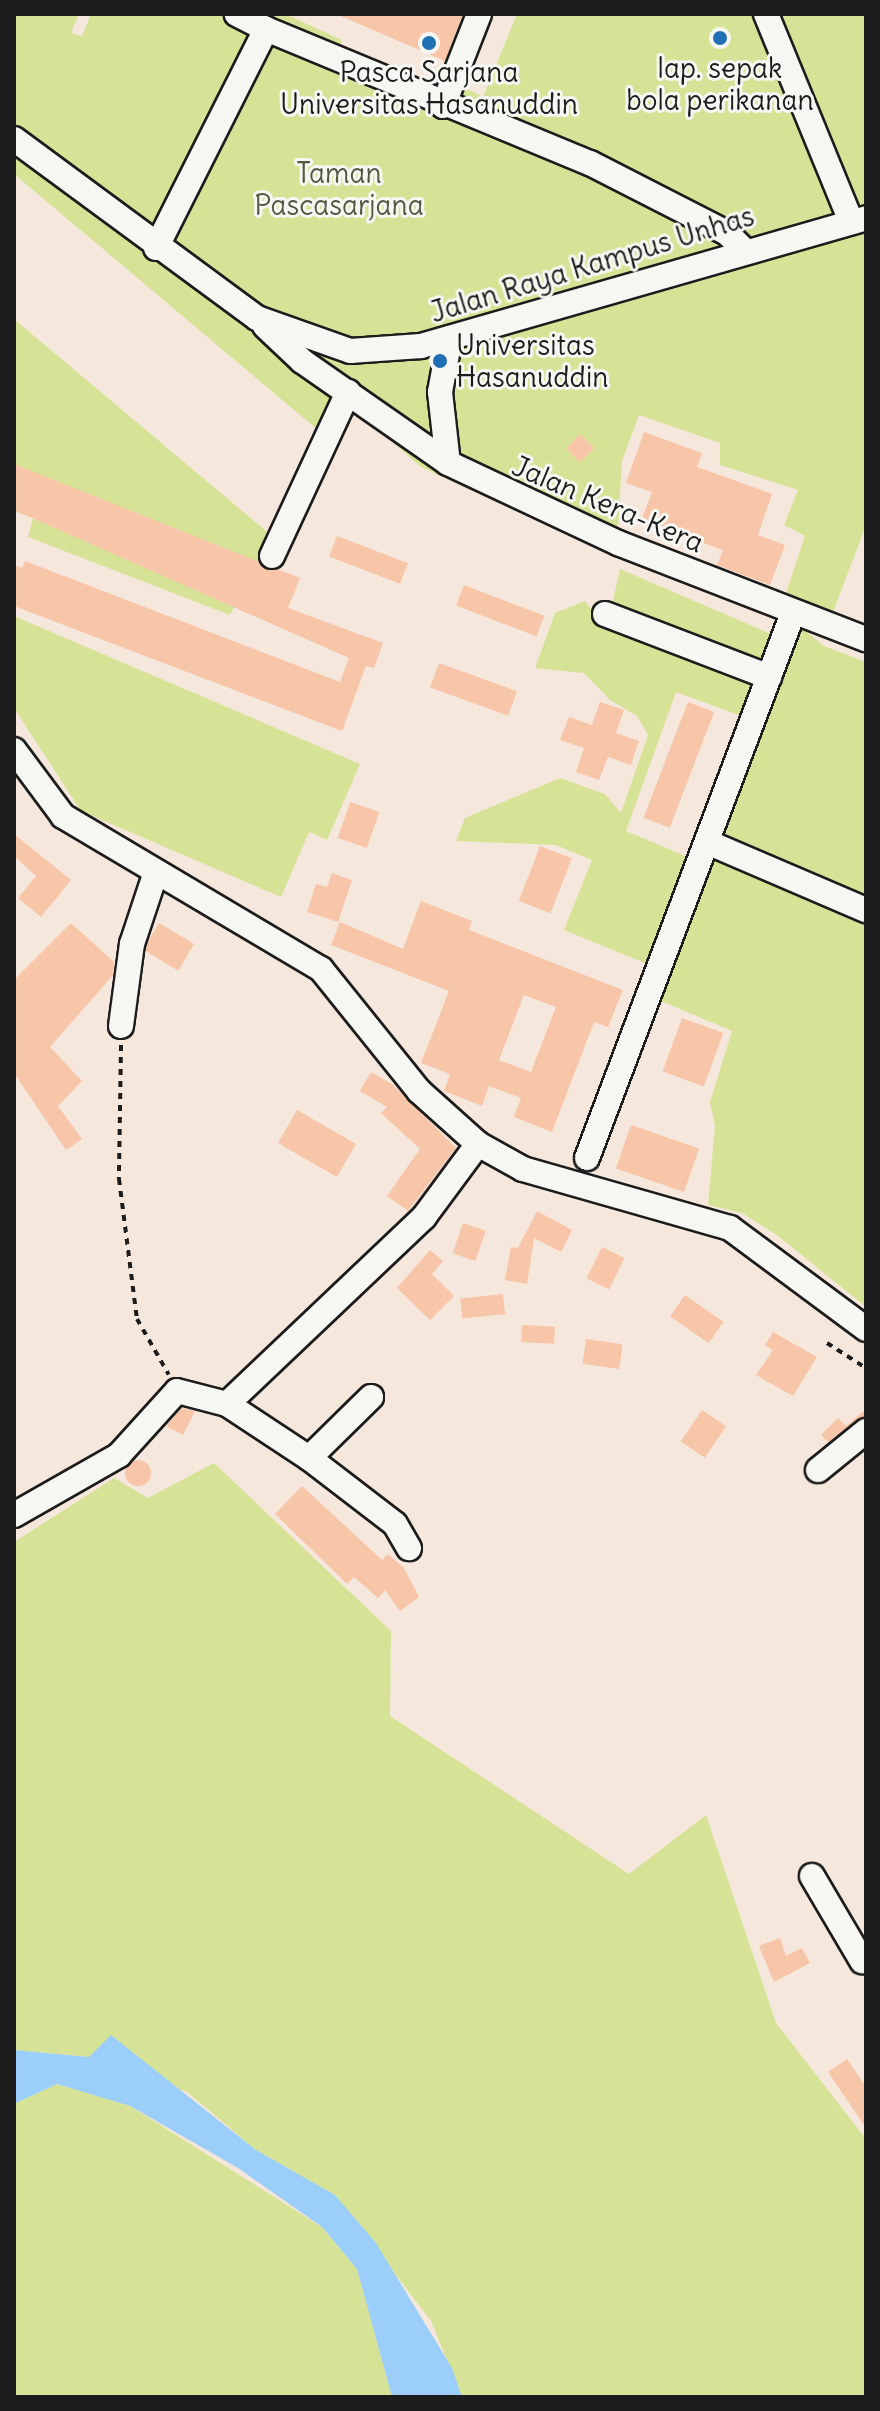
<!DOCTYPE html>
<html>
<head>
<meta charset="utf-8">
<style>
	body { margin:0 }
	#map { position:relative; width:880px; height:2411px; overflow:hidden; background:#f6e7dc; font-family:Delius,sans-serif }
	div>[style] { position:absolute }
	.green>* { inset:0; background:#d6e396 }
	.water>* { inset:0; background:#9bcff9 }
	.building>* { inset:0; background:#f7c5a7; transform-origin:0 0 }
	.round { border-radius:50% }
	.path>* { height:4px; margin-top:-2px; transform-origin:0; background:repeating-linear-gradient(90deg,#1c1c1c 0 6px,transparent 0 12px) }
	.roads { filter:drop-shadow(2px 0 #1c1c1c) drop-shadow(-2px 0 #1c1c1c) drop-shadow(0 2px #1c1c1c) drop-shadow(0 -2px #1c1c1c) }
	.minor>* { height:24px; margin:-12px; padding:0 12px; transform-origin:12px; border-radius:12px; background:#f6f6f2 }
	.dots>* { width:22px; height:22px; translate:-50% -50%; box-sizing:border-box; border:4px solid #f6f6f2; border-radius:50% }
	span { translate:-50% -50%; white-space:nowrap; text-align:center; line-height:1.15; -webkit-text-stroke:6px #f6f6f2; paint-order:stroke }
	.poi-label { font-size:28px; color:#1c1c1c }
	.left { translate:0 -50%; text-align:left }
	.park-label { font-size:28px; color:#545841 }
	.street-label { font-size:28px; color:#1c1c1c }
	.frame { position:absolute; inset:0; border:16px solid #1c1c1c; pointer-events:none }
</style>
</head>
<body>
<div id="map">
	<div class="green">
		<i style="clip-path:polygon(14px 14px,79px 14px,71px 33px,82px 36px,91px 14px,285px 14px,342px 40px,334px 67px,430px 112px,440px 75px,483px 97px,517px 14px,866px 14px,866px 525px,833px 612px,786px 593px,805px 536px,784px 525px,798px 490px,720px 465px,720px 443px,639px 415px,622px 461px,618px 530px,574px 514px,513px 477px,498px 503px,421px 467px,359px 413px,319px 431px,14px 174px)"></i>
		<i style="clip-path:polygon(14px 319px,272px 536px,230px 615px,28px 537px,33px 518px,14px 511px)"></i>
		<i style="clip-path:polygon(620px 569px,794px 644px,801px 627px,824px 646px,866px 662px,866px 1307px,778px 1236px,742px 1213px,708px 1205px,715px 1126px,710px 1102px,732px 1031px,654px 998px,783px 671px,612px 605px)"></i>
		<i style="clip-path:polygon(585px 601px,600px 621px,758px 679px,744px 717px,676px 692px,626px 831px,690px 858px,647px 964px,564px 930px,592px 860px,556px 845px,456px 841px,465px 818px,560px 778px,605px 794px,621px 813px,648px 735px,637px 716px,610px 700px,584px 673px,535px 668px,555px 613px)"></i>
		<i style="clip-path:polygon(14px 616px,360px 764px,327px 840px,309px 832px,281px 897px,81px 811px,14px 708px)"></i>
		<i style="clip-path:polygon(214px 1463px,391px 1631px,390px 1716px,629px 1874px,706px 1815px,776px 2023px,866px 2139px,866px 2397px,462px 2397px,431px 2321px,335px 2195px,256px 2150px,187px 2092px,90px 2057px,14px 2050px,14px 1542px,114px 1478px,148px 1498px)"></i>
		<i style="clip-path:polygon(57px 2084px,130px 2106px,322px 2227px,357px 2269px,392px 2397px,14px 2397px,14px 2104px)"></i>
	</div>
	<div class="water">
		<i style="clip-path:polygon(111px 2035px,256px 2150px,335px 2195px,376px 2243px,452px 2368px,462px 2397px,392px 2397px,357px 2269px,322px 2227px,238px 2168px,130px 2106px,57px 2084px,14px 2104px,14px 2050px,89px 2057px)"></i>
	</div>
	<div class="building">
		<i style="clip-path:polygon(336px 14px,463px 14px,445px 61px)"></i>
		<i style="clip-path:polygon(644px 432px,702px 453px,697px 467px,772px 494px,758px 535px,785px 545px,770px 585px,717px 565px,723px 550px,641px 521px,652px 492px,626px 483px)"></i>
		<i style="left:580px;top:434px;width:20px;height:20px;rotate:45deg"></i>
		<i style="clip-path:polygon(14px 464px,300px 578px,288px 608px,383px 643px,374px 668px,366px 666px,342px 731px,14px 606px,14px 565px,22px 568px,25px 561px,340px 682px,349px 658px,14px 510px)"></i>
		<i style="left:337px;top:536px;width:76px;height:22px;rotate:21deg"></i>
		<i style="left:464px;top:585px;width:86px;height:22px;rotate:21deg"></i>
		<i style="left:439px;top:663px;width:83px;height:26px;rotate:20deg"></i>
		<i style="clip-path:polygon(600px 702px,624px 710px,616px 733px,639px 741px,631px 765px,608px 757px,599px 780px,576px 772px,584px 748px,560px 740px,569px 717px,592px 725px)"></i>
		<i style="left:688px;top:702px;width:28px;height:124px;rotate:21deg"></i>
		<i style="left:350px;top:802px;width:31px;height:38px;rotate:19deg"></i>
		<i style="clip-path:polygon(14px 834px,71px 880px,41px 917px,18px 898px,36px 876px,14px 856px)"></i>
		<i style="left:540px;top:846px;width:34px;height:59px;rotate:21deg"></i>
		<i style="clip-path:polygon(332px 873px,352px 880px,338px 922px,307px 912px,316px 884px,327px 887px)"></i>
		<i style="clip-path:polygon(evenodd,421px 901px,472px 921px,469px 930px,623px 990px,608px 1027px,594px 1022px,552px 1132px,514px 1117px,521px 1098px,489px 1086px,482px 1106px,444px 1091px,450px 1074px,421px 1063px,449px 991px,331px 945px,340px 922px,403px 949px,421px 901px,524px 995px,556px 1007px,531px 1072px,499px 1060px,524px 995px)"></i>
		<i style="clip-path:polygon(71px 923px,114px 962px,113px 975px,50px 1047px,82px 1081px,58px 1106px,82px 1139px,66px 1150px,14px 1073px,14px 980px)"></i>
		<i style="left:159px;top:923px;width:41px;height:31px;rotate:31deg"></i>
		<i style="left:682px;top:1018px;width:44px;height:57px;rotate:20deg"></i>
		<i style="clip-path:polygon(371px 1072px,392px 1084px,456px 1148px,408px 1211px,387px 1196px,420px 1149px,381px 1113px,387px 1107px,360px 1091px)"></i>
		<i style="left:297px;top:1110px;width:68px;height:38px;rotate:30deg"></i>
		<i style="left:631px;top:1125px;width:72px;height:46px;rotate:19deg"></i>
		<i style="clip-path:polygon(537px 1211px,572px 1230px,561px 1252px,534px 1238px,527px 1284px,505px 1280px,511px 1247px,518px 1248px)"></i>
		<i style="left:463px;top:1223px;width:24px;height:32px;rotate:19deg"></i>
		<i style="left:602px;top:1247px;width:25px;height:35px;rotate:26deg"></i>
		<i style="clip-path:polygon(430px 1250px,443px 1261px,432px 1274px,454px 1296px,430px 1320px,397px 1288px)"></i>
		<i style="left:503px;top:1294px;width:20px;height:43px;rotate:84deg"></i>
		<i style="left:685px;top:1295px;width:47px;height:26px;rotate:35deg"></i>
		<i style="left:522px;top:1325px;width:33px;height:17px;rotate:3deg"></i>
		<i style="clip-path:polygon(773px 1332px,817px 1357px,793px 1396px,756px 1375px,773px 1350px,765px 1345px)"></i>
		<i style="left:586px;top:1339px;width:37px;height:25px;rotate:8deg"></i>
		<i style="clip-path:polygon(182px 1408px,195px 1411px,183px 1435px,166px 1426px)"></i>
		<i style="clip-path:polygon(866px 1409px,866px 1416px,828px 1442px,821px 1435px,838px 1418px,846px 1426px)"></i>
		<i style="left:702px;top:1410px;width:29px;height:38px;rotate:34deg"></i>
		<i class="round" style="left:125px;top:1460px;width:26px;height:26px"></i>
		<i style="clip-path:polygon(302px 1486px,382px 1560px,388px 1554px,404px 1568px,419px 1597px,400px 1611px,385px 1590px,378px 1598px,354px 1577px,347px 1584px,275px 1514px)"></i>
		<i style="clip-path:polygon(780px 1938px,786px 1956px,802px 1948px,810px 1963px,774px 1982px,759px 1946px)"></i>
		<i style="clip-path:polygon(847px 2059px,866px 2087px,866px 2128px,828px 2072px)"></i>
	</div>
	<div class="path">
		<i style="left:121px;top:1045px;width:134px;rotate:90.9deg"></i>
		<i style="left:119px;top:1179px;width:141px;rotate:82.7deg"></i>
		<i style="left:137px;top:1319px;width:64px;rotate:60.3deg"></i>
		<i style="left:827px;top:1343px;width:46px;rotate:32.7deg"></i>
	</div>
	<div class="roads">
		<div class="minor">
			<i style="left:766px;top:14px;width:224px;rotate:67.7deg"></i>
			<i style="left:266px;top:29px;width:351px;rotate:22.5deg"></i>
			<i style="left:590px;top:163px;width:154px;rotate:27.1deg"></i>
			<i style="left:727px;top:233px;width:23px;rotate:45deg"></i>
			<i style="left:443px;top:106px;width:99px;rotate:-68.6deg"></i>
			<i style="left:14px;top:139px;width:302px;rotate:36.4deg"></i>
			<i style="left:257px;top:318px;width:99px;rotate:19.5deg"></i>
			<i style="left:350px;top:351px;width:71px;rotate:-4deg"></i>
			<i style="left:421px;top:346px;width:463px;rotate:-16deg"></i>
			<i style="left:156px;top:248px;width:245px;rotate:-63.3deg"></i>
			<i style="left:266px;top:29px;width:33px;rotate:-153deg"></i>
			<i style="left:265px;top:326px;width:51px;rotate:43.4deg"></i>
			<i style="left:302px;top:361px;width:178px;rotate:34.9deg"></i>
			<i style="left:450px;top:338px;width:55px;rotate:100.5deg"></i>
			<i style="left:440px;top:392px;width:71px;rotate:83.6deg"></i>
			<i style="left:448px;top:463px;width:188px;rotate:25.2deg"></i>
			<i style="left:618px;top:543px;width:266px;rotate:21.2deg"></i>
			<i style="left:272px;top:556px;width:181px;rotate:-65.1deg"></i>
			<i style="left:605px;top:614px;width:176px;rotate:21deg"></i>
			<i style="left:14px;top:750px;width:82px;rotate:53.4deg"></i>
			<i style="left:63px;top:816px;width:300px;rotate:30.7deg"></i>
			<i style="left:321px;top:969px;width:156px;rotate:51.2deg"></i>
			<i style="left:419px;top:1091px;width:79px;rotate:41.9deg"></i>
			<i style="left:478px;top:1144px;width:51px;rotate:29.1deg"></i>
			<i style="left:523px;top:1169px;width:215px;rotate:15.9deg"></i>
			<i style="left:730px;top:1228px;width:169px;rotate:36.6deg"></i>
			<i style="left:707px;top:842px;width:173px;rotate:23.2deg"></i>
			<i style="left:121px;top:1026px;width:83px;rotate:-82.4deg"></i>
			<i style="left:132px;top:944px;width:76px;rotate:-71.6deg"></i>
			<i style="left:587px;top:1158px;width:583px;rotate:-69.29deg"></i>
			<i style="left:227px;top:1404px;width:272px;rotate:-43.5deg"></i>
			<i style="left:424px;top:1217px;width:91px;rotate:-53.5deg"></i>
			<i style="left:309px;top:1458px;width:87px;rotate:-44.5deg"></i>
			<i style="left:818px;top:1470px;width:62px;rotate:-39.1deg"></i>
			<i style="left:14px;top:1515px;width:121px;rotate:-29.7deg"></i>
			<i style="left:119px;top:1455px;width:86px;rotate:-47.8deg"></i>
			<i style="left:177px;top:1391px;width:52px;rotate:14.6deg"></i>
			<i style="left:227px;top:1404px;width:98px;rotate:33.4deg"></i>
			<i style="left:309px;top:1458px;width:108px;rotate:37.5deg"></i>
			<i style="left:395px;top:1524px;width:28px;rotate:60deg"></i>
			<i style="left:812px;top:1876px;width:99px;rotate:59.5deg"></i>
		</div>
	</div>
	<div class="dots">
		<i style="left:720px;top:38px;background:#1f6fb2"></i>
		<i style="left:429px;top:43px;background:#1f6fb2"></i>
		<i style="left:440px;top:361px;background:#1f6fb2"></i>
	</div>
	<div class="poi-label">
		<span style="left:720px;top:84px">lap. sepak<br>bola perikanan</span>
		<span style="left:429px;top:88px">Pasca Sarjana<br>Universitas Hasanuddin</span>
		<span class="left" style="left:456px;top:361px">Universitas<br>Hasanuddin</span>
	</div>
	<div class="park-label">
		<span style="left:339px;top:189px">Taman<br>Pascasarjana</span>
	</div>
	<div class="street-label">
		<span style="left:592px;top:264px;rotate:-17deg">Jalan Raya Kampus Unhas</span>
		<span style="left:608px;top:504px;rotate:23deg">Jalan Kera-Kera</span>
	</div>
	<div class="frame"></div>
</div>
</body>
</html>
